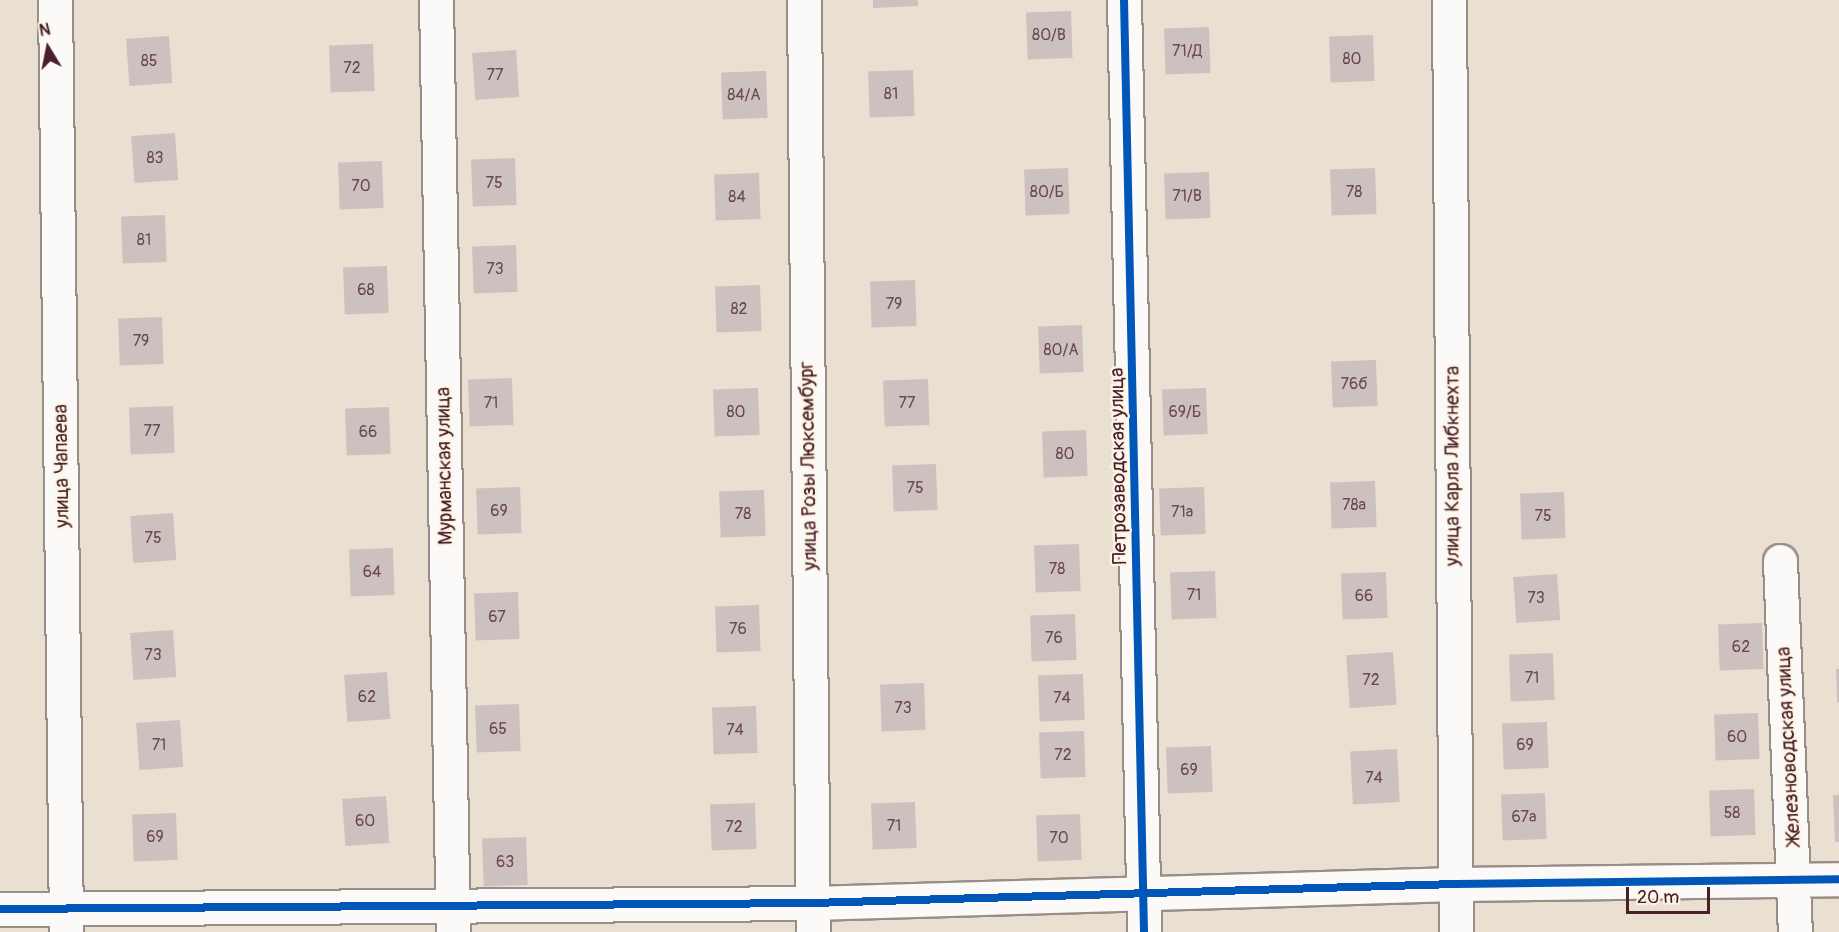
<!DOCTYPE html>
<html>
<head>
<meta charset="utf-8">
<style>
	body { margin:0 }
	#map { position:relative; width:1839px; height:932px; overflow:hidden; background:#eae0d2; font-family:Pangolin,sans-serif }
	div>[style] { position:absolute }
	.building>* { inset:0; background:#cdc1c0; transform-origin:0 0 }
	.roads { filter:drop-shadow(2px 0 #998d88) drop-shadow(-2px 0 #998d88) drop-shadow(0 2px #998d88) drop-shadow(0 -2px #998d88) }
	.minor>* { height:33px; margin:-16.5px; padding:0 16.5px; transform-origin:16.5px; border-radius:16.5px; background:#fcfaf8 }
	.cycleway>* { height:8px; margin:-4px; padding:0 4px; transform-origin:4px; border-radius:4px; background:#0057b8 }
	span { translate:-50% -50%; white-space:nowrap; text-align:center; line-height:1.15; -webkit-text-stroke:4.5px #fcf5e5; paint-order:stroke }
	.number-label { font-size:16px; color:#6b4850 }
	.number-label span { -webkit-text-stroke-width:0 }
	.street-label { font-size:20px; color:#4a1f2b }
	.north { position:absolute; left:18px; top:18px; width:60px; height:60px; -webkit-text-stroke:4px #fcf5e5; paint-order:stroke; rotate:350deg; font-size:16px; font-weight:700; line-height:24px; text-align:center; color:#4a1f2b }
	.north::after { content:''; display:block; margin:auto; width:21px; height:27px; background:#4a1f2b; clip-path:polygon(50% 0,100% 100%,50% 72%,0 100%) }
	.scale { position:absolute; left:1626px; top:887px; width:84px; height:27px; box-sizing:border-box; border:3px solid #4a1f2b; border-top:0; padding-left:8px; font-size:18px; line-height:21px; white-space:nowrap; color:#4a1f2b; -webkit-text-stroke:4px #fcf5e5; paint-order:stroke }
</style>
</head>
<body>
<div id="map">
	<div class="building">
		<i style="clip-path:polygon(873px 0,918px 0,918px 6px,873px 8px)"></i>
		<i style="left:1071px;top:11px;width:47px;height:45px;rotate:88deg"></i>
		<i style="left:1209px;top:27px;width:46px;height:45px;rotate:88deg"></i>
		<i style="left:1373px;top:35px;width:46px;height:44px;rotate:88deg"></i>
		<i style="left:169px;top:36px;width:47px;height:43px;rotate:86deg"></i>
		<i style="left:373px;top:44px;width:47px;height:44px;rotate:88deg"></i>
		<i style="left:516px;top:50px;width:47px;height:44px;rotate:86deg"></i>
		<i style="left:913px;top:70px;width:46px;height:45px;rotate:88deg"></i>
		<i style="left:766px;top:71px;width:47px;height:45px;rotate:88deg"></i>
		<i style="left:175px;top:133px;width:47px;height:44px;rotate:86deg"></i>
		<i style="left:515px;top:158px;width:47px;height:44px;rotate:88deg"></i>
		<i style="left:382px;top:161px;width:47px;height:44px;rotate:88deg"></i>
		<i style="left:1068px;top:168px;width:46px;height:44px;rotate:88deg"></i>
		<i style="left:1375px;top:168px;width:46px;height:45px;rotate:88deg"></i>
		<i style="left:1209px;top:172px;width:46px;height:45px;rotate:88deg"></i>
		<i style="left:759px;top:173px;width:46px;height:45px;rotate:88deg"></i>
		<i style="left:165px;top:215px;width:47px;height:44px;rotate:88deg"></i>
		<i style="left:516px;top:245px;width:47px;height:44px;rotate:88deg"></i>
		<i style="left:387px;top:266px;width:47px;height:44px;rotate:88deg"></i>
		<i style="left:915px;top:280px;width:46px;height:45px;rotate:88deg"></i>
		<i style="left:760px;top:285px;width:46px;height:45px;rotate:88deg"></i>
		<i style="left:162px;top:317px;width:47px;height:44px;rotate:88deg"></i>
		<i style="left:1082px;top:325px;width:47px;height:44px;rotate:88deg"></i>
		<i style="left:1376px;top:360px;width:46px;height:45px;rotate:88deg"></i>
		<i style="left:512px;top:378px;width:47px;height:44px;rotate:88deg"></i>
		<i style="left:928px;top:379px;width:46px;height:45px;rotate:88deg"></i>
		<i style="left:758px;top:388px;width:47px;height:45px;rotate:88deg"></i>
		<i style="left:1206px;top:388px;width:46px;height:44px;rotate:88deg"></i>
		<i style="left:173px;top:406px;width:47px;height:44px;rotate:88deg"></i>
		<i style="left:389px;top:407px;width:47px;height:44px;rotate:88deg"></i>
		<i style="left:1086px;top:430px;width:46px;height:44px;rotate:88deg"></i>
		<i style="left:936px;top:464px;width:46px;height:44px;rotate:88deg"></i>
		<i style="left:1375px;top:481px;width:46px;height:45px;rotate:88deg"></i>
		<i style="left:520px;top:487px;width:46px;height:44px;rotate:88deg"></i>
		<i style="left:1204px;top:487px;width:47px;height:45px;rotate:88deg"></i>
		<i style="left:764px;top:490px;width:46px;height:45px;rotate:88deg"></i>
		<i style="left:1564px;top:492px;width:46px;height:44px;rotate:88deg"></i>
		<i style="left:173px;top:513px;width:47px;height:43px;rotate:86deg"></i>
		<i style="left:1079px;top:544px;width:47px;height:45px;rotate:88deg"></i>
		<i style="left:393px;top:548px;width:47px;height:44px;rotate:88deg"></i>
		<i style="left:1215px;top:571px;width:47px;height:45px;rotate:88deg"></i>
		<i style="left:1386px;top:572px;width:46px;height:45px;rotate:88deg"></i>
		<i style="left:1557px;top:574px;width:46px;height:44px;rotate:86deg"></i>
		<i style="left:518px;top:592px;width:47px;height:44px;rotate:88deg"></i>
		<i style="left:759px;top:605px;width:46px;height:44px;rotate:88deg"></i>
		<i style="left:1075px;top:614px;width:46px;height:45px;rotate:88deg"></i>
		<i style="left:1762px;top:623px;width:46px;height:44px;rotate:88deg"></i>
		<i style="left:173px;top:630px;width:47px;height:43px;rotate:86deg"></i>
		<i style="left:1393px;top:652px;width:53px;height:47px;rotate:86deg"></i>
		<i style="left:1553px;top:653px;width:47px;height:44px;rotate:88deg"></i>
		<i style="clip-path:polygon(1836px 669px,1839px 669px,1839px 702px,1837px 702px)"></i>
		<i style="left:387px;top:672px;width:47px;height:43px;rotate:86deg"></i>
		<i style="left:1083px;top:674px;width:46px;height:45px;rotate:88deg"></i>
		<i style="left:924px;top:683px;width:47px;height:44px;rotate:88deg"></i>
		<i style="left:519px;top:704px;width:47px;height:44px;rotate:88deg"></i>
		<i style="left:756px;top:706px;width:47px;height:44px;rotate:88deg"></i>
		<i style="left:1758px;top:713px;width:46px;height:44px;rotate:88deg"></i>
		<i style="left:180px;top:720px;width:47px;height:44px;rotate:86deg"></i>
		<i style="left:1547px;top:722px;width:46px;height:45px;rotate:88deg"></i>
		<i style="left:1084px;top:731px;width:46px;height:45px;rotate:88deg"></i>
		<i style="left:1211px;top:746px;width:46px;height:45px;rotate:88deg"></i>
		<i style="left:1397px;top:749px;width:53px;height:47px;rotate:87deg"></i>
		<i style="left:1754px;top:789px;width:46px;height:45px;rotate:88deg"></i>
		<i style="left:1545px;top:793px;width:46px;height:44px;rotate:88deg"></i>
		<i style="clip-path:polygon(1833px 795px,1839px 795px,1839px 842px,1835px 842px)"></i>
		<i style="left:386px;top:796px;width:47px;height:44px;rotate:86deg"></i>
		<i style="left:915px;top:802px;width:46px;height:44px;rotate:88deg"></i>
		<i style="left:755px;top:803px;width:46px;height:45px;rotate:88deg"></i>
		<i style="left:176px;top:813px;width:47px;height:44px;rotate:88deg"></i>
		<i style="left:1080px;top:814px;width:46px;height:44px;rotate:88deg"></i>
		<i style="left:526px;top:837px;width:48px;height:44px;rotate:88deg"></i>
	</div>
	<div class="roads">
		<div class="minor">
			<i style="left:55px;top:0;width:931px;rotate:89.32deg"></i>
			<i style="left:436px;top:0;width:932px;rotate:88.96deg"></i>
			<i style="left:804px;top:0;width:932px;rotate:89.45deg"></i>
			<i style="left:1124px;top:0;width:932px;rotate:88.77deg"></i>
			<i style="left:1449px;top:0;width:932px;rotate:89.57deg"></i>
			<i style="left:1780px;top:561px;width:371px;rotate:87.7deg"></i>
			<i style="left:0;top:909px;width:812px;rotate:-0.42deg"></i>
			<i style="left:812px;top:903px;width:644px;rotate:-1.69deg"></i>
			<i style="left:1456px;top:884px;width:383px;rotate:-0.7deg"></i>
		</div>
	</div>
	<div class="cycleway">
		<i style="left:1124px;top:0;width:932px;rotate:88.77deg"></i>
		<i style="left:0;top:909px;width:812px;rotate:-0.42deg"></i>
		<i style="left:812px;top:903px;width:644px;rotate:-1.69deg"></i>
		<i style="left:1456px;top:884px;width:383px;rotate:-0.7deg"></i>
	</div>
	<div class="number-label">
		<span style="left:1049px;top:35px">80/В</span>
		<span style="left:1187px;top:51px">71/Д</span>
		<span style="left:1352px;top:59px">80</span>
		<span style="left:149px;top:61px">85</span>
		<span style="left:352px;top:68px">72</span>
		<span style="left:495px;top:75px">77</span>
		<span style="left:891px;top:94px">81</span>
		<span style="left:744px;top:95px">84/А</span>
		<span style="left:155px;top:158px">83</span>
		<span style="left:494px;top:183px">75</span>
		<span style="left:361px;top:186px">70</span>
		<span style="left:1047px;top:192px">80/Б</span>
		<span style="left:1354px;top:192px">78</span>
		<span style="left:1187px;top:196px">71/В</span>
		<span style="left:737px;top:197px">84</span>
		<span style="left:144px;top:240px">81</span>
		<span style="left:495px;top:269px">73</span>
		<span style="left:366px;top:290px">68</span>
		<span style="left:894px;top:304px">79</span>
		<span style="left:739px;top:309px">82</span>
		<span style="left:141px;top:341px">79</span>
		<span style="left:1061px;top:350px">80/А</span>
		<span style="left:1354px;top:384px">76б</span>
		<span style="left:491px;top:403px">71</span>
		<span style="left:907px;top:403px">77</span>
		<span style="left:736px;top:412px">80</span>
		<span style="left:1185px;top:412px">69/Б</span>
		<span style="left:152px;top:431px">77</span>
		<span style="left:368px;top:432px">66</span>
		<span style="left:1065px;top:454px">80</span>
		<span style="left:915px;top:488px">75</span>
		<span style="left:1354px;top:505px">78а</span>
		<span style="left:499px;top:511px">69</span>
		<span style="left:1182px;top:512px">71а</span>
		<span style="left:743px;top:514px">78</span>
		<span style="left:1543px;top:516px">75</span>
		<span style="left:153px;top:538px">75</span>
		<span style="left:1057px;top:569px">78</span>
		<span style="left:372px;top:572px">64</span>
		<span style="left:1194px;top:595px">71</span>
		<span style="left:1364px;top:596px">66</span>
		<span style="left:1536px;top:598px">73</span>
		<span style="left:497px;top:617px">67</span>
		<span style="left:738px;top:629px">76</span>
		<span style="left:1054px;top:638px">76</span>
		<span style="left:1741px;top:647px">62</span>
		<span style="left:153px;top:655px">73</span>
		<span style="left:1532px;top:678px">71</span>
		<span style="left:1371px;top:680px">72</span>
		<span style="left:367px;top:697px">62</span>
		<span style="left:1062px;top:698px">74</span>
		<span style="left:903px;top:708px">73</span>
		<span style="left:498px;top:729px">65</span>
		<span style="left:735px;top:730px">74</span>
		<span style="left:1737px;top:737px">60</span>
		<span style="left:159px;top:745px">71</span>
		<span style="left:1525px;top:745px">69</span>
		<span style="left:1063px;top:755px">72</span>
		<span style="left:1189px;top:770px">69</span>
		<span style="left:1374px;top:778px">74</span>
		<span style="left:1732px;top:813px">58</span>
		<span style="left:1524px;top:817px">67а</span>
		<span style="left:365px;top:821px">60</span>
		<span style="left:894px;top:826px">71</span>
		<span style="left:734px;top:827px">72</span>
		<span style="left:155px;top:837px">69</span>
		<span style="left:1059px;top:838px">70</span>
		<span style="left:505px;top:862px">63</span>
	</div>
	<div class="street-label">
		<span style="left:61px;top:466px;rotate:-91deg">улица Чапаева</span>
		<span style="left:444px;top:466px;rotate:-91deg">Мурманская улица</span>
		<span style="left:808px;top:466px;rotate:-91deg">улица Розы Люксембург</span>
		<span style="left:1118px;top:466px;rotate:-91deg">Петрозаводская улица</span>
		<span style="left:1452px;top:466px;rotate:-90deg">улица Карла Либкнехта</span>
		<span style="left:1788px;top:746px;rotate:-93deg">Железноводская улица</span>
	</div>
	<div class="north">N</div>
	<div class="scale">20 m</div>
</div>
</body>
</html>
